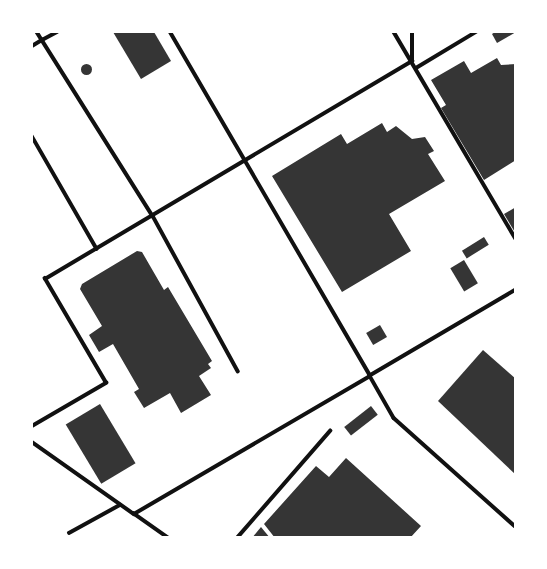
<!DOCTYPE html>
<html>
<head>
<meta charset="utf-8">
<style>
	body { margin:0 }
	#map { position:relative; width:547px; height:569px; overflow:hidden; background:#fff; font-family:Raleway,sans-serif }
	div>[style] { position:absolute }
	.building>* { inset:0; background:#353535; transform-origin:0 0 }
	.round { border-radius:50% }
	.service>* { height:3.5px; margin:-1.75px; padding:0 1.75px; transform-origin:1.75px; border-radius:1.75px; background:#111 }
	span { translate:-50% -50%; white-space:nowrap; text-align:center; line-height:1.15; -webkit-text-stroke:5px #fff; paint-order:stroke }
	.frame { position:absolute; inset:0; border:33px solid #fff; pointer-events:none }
</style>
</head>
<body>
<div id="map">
	<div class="building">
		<i style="clip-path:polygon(113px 32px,154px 32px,171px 61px,141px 79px)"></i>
		<i style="clip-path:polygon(495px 32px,516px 32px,497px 43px,492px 34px)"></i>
		<i style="clip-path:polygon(497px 58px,501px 65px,516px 64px,516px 160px,484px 180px,441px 108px,446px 105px,431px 80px,464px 61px,471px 73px)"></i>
		<i class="round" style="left:80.5px;top:63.5px;width:11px;height:11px"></i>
		<i style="clip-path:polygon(382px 123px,387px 132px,396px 126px,412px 139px,425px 137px,434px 151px,428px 154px,445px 181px,389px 214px,411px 251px,342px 292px,272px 176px,341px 134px,347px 144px)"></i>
		<i style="clip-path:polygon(516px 207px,516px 234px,504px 214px)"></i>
		<i style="left:484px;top:237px;width:9px;height:26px;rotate:58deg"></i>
		<i style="clip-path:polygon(137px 251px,142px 252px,164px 290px,168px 287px,212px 361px,208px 364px,211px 368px,199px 376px,211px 395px,181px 413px,170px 393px,144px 408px,134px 392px,139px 389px,113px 344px,99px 352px,89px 335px,102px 326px,80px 289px,82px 284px)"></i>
		<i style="left:464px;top:260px;width:27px;height:16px;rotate:59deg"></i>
		<i style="left:380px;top:325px;width:14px;height:16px;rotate:60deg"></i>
		<i style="clip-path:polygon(483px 350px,516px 379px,516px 475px,438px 401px)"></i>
		<i style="left:100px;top:404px;width:69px;height:40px;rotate:59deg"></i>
		<i style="left:371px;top:406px;width:11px;height:34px;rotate:52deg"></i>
		<i style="clip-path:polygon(346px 458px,421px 526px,410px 538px,275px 538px,264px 524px,316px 466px,329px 477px)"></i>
		<i style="clip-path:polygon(261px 527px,270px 538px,252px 538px)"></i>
	</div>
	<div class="service">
		<i style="left:37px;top:32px;width:9px;rotate:58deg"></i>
		<i style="left:42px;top:40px;width:17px;rotate:-28deg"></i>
		<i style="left:394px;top:32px;width:240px;rotate:59.5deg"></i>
		<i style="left:32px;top:46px;width:12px;rotate:-31deg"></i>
		<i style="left:42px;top:40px;width:208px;rotate:57.8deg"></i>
		<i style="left:153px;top:216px;width:177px;rotate:61.3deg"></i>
		<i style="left:416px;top:68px;width:70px;rotate:-31deg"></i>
		<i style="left:32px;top:136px;width:130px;rotate:60.1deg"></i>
		<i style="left:516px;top:290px;width:169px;rotate:149.5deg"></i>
		<i style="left:370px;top:376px;width:48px;rotate:60.3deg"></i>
		<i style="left:394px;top:418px;width:164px;rotate:41.8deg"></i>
		<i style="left:32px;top:426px;width:86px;rotate:-30.2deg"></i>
		<i style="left:106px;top:383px;width:121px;rotate:-120.4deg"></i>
		<i style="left:45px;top:279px;width:427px;rotate:-30.7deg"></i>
		<i style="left:412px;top:61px;width:29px;rotate:-90deg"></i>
		<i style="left:32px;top:442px;width:125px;rotate:35.2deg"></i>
		<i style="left:69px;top:533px;width:58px;rotate:-28.8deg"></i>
		<i style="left:168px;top:538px;width:42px;rotate:-144.8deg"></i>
		<i style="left:134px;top:514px;width:273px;rotate:-30.3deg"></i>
		<i style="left:370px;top:376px;width:398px;rotate:-120.2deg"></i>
		<i style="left:237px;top:538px;width:142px;rotate:-49deg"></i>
	</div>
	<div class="frame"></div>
</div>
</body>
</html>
